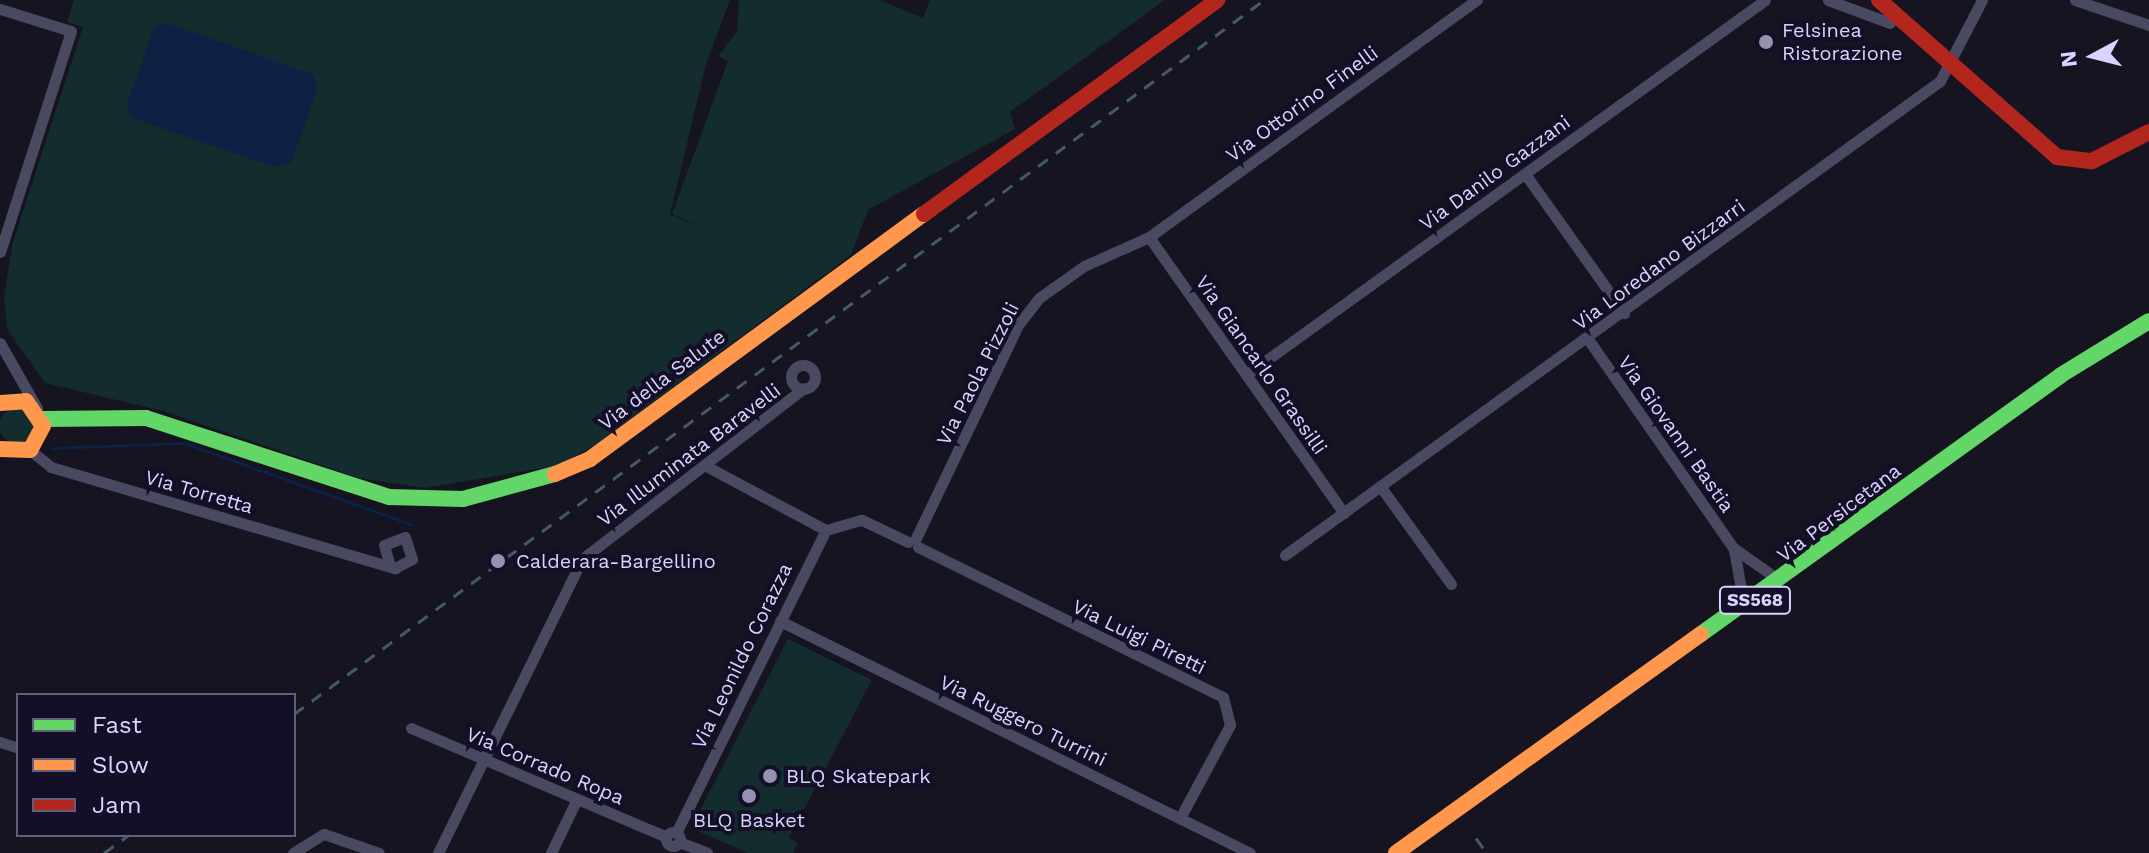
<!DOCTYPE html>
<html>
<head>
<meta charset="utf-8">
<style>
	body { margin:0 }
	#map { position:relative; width:2149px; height:853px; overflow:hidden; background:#161421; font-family:"Work Sans",sans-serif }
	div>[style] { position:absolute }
	.green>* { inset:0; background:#132c2d }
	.round { border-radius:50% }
	.water>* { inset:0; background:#0d2144 }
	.stream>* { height:3px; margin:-1.5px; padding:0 1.5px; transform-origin:1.5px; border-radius:1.5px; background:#0d2144 }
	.street>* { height:11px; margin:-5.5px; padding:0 5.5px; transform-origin:5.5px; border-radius:5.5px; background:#4a4962 }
	.street>.ring { margin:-5.5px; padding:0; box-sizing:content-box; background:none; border:11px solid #4a4962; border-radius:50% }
	.fast>* { height:16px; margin:-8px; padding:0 8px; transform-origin:8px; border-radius:8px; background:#63d668 }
	.slow>* { height:16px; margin:-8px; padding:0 8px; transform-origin:8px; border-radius:8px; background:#ff974d }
	.jam>* { height:16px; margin:-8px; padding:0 8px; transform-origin:8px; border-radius:8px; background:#b3261e }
	.rail>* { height:3px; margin-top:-1.5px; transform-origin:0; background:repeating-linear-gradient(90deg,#43596b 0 12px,transparent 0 22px) }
	.dots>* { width:22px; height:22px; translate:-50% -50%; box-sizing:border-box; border:4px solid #130f26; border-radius:50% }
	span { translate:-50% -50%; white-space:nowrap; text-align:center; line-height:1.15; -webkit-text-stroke:8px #130f26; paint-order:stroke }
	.shield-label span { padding:2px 6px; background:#130f26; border:2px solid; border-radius:6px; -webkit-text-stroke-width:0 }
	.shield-label { font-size:18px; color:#d9d4ff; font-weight:700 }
	.poi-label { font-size:20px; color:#d9d4ff }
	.left { translate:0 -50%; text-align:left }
	.street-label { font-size:20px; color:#d9d4ff }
	.legend { position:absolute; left:16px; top:693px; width:280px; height:144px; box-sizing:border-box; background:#130f26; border:2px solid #625e7d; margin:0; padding:10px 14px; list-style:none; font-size:24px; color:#d9d4ff }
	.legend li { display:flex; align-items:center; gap:16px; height:40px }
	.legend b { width:40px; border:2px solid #625e7d }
	.north { position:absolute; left:2053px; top:16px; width:80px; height:80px; -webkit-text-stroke:6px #130f26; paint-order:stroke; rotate:263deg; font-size:22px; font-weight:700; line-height:32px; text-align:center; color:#d9d4ff }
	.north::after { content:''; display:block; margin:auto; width:28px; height:36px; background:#d9d4ff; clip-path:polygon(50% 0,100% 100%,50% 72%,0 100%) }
</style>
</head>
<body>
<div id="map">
	<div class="green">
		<i style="clip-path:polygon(74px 0,730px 0,706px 64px,670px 215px,703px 227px,672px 214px,728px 61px,718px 56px,737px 32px,739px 0,880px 0,923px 18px,930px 0,1165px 0,1010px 112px,1015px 129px,868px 210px,851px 255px,595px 445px,560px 465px,425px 488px,359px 478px,163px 411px,45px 383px,7px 329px,4px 297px,13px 242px,83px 27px,67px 22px)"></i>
		<i class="round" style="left:-1px;top:409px;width:34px;height:34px"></i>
		<i style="clip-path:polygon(788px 639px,872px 680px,789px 838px,798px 843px,793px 853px,748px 853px,691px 828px)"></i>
	</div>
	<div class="water">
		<i style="clip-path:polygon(166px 23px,312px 74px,318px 86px,291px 163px,275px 167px,133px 118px,127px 104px,154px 29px)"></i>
	</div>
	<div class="stream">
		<i style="left:52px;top:448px;width:132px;rotate:-2.2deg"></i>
		<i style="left:184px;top:443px;width:243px;rotate:19.7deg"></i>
	</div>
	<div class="street">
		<i style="left:1828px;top:0;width:66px;rotate:20.4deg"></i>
		<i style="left:2075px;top:0;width:78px;rotate:18.7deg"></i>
		<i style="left:0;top:9px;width:74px;rotate:17.2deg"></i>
		<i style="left:71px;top:31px;width:232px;rotate:107.8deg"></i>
		<i style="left:1525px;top:174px;width:171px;rotate:54.5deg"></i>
		<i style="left:1149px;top:237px;width:338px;rotate:54.8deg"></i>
		<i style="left:1588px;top:339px;width:256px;rotate:55.2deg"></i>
		<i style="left:1734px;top:549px;width:59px;rotate:80.2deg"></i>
		<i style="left:0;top:343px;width:75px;rotate:60.4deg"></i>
		<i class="ring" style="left:791px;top:365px;width:13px;height:13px"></i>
		<i style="left:1246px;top:375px;width:640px;rotate:-35.85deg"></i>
		<i style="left:30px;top:450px;width:27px;rotate:39deg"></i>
		<i style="left:51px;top:467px;width:359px;rotate:16.4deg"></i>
		<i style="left:395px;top:568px;width:19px;rotate:-28deg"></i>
		<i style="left:412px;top:559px;width:23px;rotate:-108deg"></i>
		<i style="left:405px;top:537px;width:22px;rotate:159deg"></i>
		<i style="left:384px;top:545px;width:22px;rotate:74deg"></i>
		<i style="left:706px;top:466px;width:136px;rotate:28.1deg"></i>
		<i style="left:1380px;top:486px;width:121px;rotate:54.1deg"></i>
		<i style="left:916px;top:538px;width:236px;rotate:-64.4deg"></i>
		<i style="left:1018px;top:325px;width:34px;rotate:-52deg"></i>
		<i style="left:1039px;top:298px;width:55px;rotate:-35.4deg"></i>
		<i style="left:1084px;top:266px;width:71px;rotate:-24deg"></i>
		<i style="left:1149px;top:237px;width:405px;rotate:-35.9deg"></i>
		<i style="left:918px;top:547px;width:340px;rotate:26.2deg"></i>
		<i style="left:1223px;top:697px;width:29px;rotate:76deg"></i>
		<i style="left:1230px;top:725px;width:106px;rotate:118.3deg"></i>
		<i style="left:1735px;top:549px;width:54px;rotate:35.2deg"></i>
		<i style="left:1285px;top:555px;width:809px;rotate:-35.89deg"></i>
		<i style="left:1940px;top:81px;width:91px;rotate:-62.6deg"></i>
		<i style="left:780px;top:621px;width:524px;rotate:26.27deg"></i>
		<i style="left:411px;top:728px;width:277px;rotate:23.1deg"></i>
		<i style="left:0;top:742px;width:19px;rotate:18deg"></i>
		<i class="ring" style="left:666px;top:832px;width:3px;height:3px"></i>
		<i style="left:676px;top:833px;width:338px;rotate:-63.7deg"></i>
		<i style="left:826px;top:530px;width:37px;rotate:-16deg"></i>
		<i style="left:862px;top:520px;width:51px;rotate:25.6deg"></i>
		<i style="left:679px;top:842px;width:30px;rotate:21deg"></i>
		<i style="left:293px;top:853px;width:36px;rotate:-32deg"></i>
		<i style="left:324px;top:834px;width:58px;rotate:19.1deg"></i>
		<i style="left:438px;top:853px;width:327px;rotate:-63.9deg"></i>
		<i style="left:582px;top:559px;width:280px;rotate:-37.6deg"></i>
		<i style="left:551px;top:853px;width:60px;rotate:-64.3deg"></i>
	</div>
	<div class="fast">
		<i style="left:42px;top:419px;width:104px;rotate:-0.6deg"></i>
		<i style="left:146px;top:418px;width:256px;rotate:18deg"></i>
		<i style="left:389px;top:497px;width:74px;rotate:1.5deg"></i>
		<i style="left:463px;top:499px;width:95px;rotate:-15.2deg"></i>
		<i style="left:1701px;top:634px;width:443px;rotate:-35.7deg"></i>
		<i style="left:2061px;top:375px;width:103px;rotate:-31.5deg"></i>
	</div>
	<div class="slow">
		<i style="left:0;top:403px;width:26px;rotate:-4deg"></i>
		<i style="left:26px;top:401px;width:30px;rotate:56deg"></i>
		<i style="left:43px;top:426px;width:27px;rotate:118deg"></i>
		<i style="left:30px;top:450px;width:30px;rotate:-178deg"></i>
		<i style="left:555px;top:474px;width:38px;rotate:-23deg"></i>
		<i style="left:590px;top:459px;width:414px;rotate:-36.3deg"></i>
		<i style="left:1396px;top:853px;width:375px;rotate:-35.7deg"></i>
	</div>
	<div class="jam">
		<i style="left:1879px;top:0;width:237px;rotate:41.4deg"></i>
		<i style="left:2057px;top:157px;width:35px;rotate:7deg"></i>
		<i style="left:2092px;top:161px;width:64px;rotate:-27deg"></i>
		<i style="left:924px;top:214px;width:363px;rotate:-36.1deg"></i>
	</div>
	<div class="rail">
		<i style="left:294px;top:714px;width:1204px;rotate:-36.36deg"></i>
		<i style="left:1476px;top:838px;width:19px;rotate:54deg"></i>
		<i style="left:104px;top:853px;width:31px;rotate:-36deg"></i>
	</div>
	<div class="dots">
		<i style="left:1766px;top:42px;background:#9591b1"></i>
		<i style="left:498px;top:561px;background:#9591b1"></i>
		<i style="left:770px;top:776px;background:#9591b1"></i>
		<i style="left:749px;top:796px;background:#9591b1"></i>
	</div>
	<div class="shield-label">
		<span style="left:1755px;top:600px">SS568</span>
	</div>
	<div class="poi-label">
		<span class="left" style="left:1782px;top:42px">Felsinea<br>Ristorazione</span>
		<span class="left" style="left:516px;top:561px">Calderara-Bargellino</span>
		<span class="left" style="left:786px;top:776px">BLQ Skatepark</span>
		<span style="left:749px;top:820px">BLQ Basket</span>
	</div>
	<div class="street-label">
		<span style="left:1302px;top:104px;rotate:-36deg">Via Ottorino Finelli</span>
		<span style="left:1495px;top:173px;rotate:-36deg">Via Danilo Gazzani</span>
		<span style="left:1659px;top:265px;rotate:-36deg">Via Loredano Bizzarri</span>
		<span style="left:1261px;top:365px;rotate:55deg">Via Giancarlo Grassilli</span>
		<span style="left:978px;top:374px;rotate:-63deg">Via Paola Pizzoli</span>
		<span style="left:662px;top:380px;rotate:-37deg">Via della Salute</span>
		<span style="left:1676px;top:434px;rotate:55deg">Via Giovanni Bastia</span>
		<span style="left:689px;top:455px;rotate:-37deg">Via Illuminata Baravelli</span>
		<span style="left:199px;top:492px;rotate:16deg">Via Torretta</span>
		<span style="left:1839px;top:513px;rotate:-37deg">Via Persicetana</span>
		<span style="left:1139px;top:637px;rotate:26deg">Via Luigi Piretti</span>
		<span style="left:742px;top:656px;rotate:-64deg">Via Leonildo Corazza</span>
		<span style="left:1023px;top:721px;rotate:26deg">Via Ruggero Turrini</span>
		<span style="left:545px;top:766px;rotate:23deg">Via Corrado Ropa</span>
	</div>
	<ul class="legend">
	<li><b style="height:10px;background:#63d668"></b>Fast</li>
	<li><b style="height:10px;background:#ff974d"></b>Slow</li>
	<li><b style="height:10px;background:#b3261e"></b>Jam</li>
	</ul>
	<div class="north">N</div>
</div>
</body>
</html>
